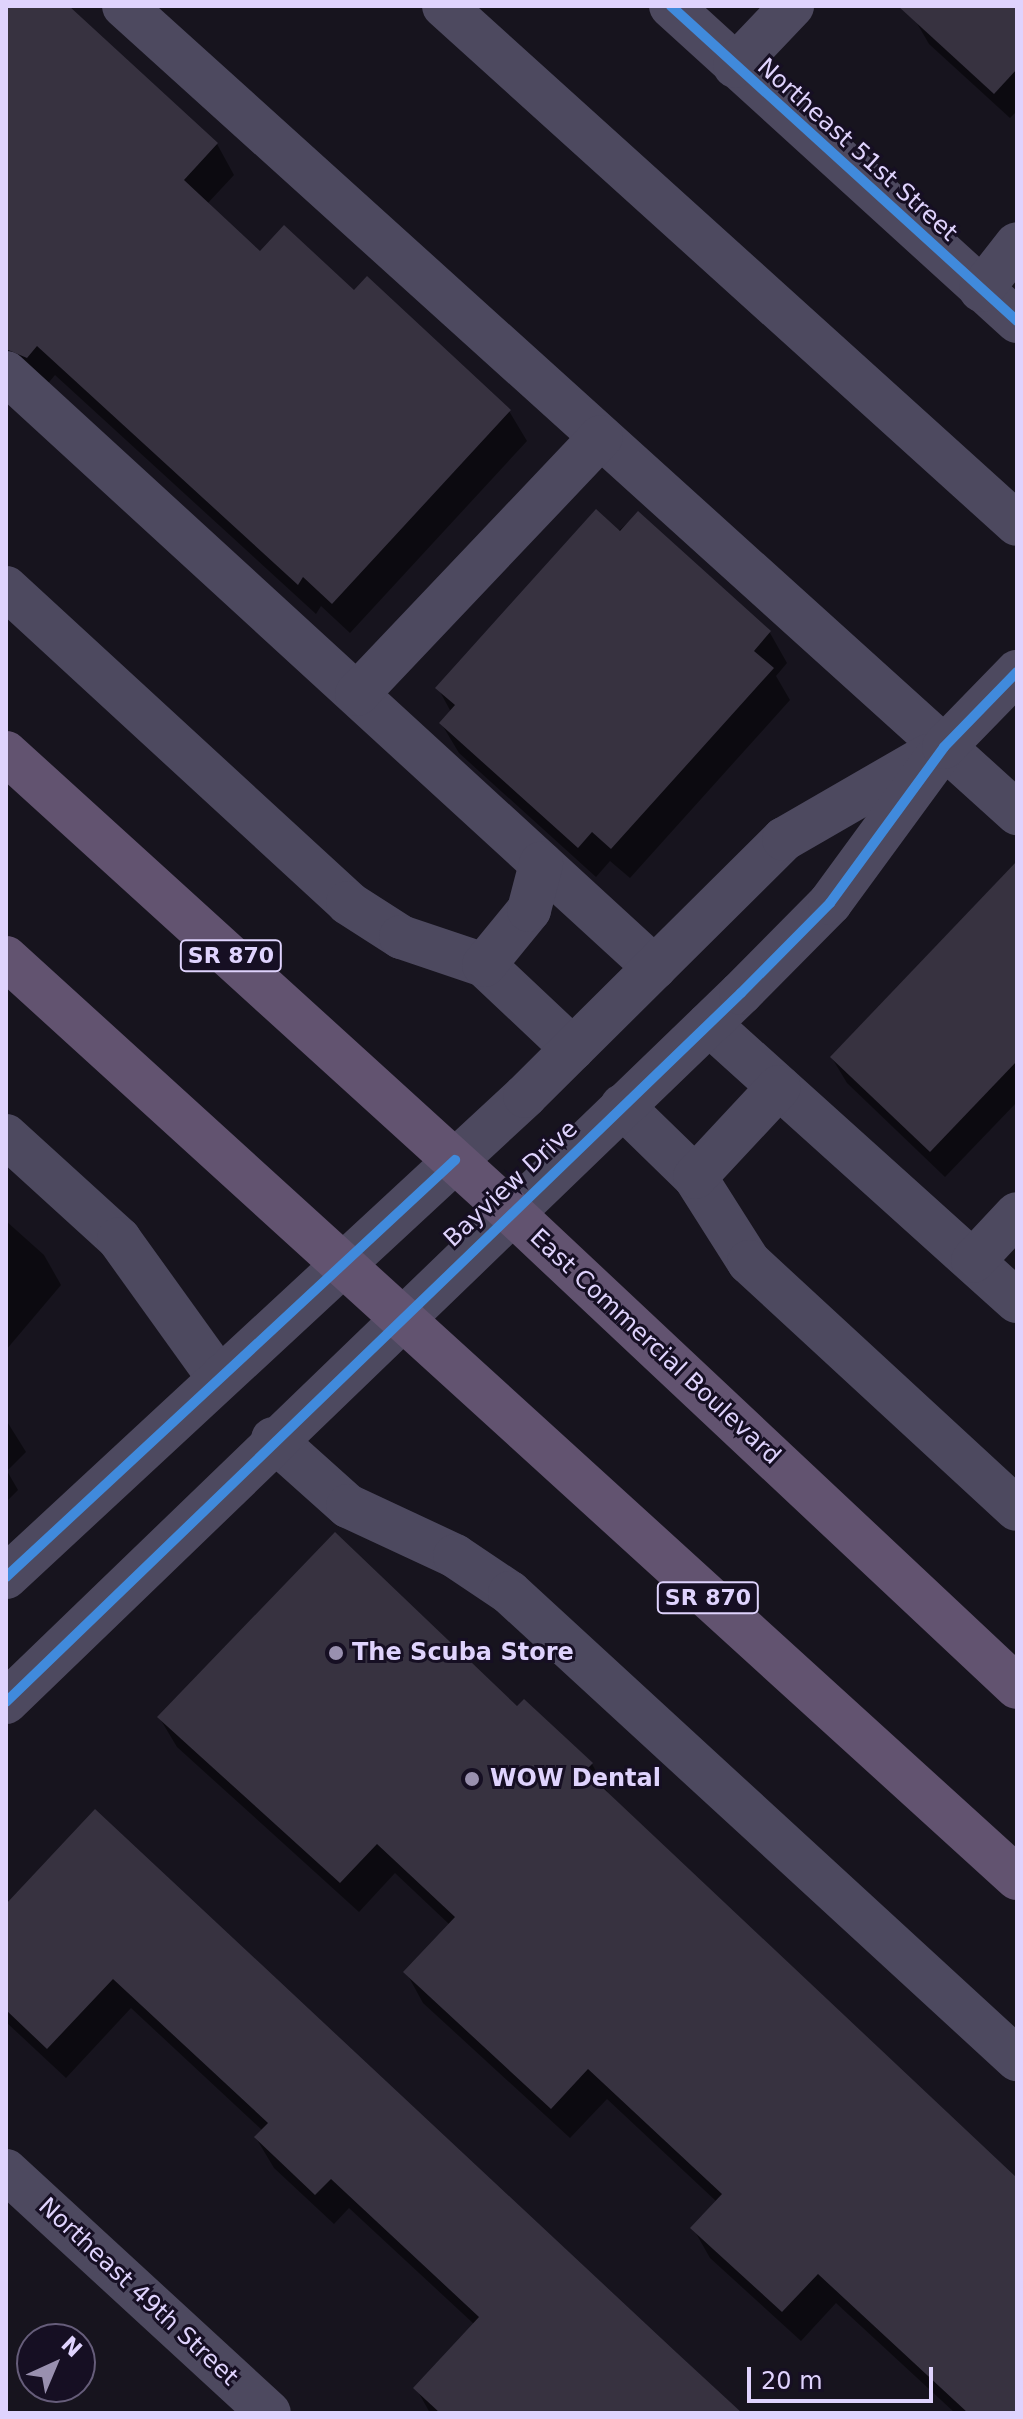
<!DOCTYPE html>
<html>
<head>
<meta charset="utf-8">
<style>
	body { margin:0 }
	#map { position:relative; width:1023px; height:2419px; overflow:hidden; background:#17141e; font-family:"DejaVu Sans",sans-serif }
	div>[style] { position:absolute }
	.shadow>* { inset:0; background:#0007 }
	.building>* { inset:0; background:#373240 }
	.minor>* { height:44px; margin:-22px; padding:0 22px; transform-origin:22px; border-radius:22px; background:#4d495f }
	.major>* { height:44px; margin:-22px; padding:0 22px; transform-origin:22px; border-radius:22px; background:#625370 }
	.cycleway>* { height:10px; margin:-5px; padding:0 5px; transform-origin:5px; border-radius:5px; background:#408adc }
	.dots>* { width:22px; height:22px; translate:-50% -50%; box-sizing:border-box; border:4px solid #160f23; border-radius:50% }
	span { translate:-50% -50%; white-space:nowrap; text-align:center; line-height:1.15; -webkit-text-stroke:6px #160f23; paint-order:stroke }
	.shield-label span { padding:2px 6px; background:#160f23; border:2px solid; border-radius:6px; -webkit-text-stroke-width:0 }
	.shield-label { font-size:22px; color:#dfd3fd; font-weight:700 }
	.street-label { font-size:24px; color:#dfd3fd }
	.poi-label { font-size:24px; color:#dfd3fd; font-weight:700 }
	.left { translate:0 -50%; text-align:left }
	.frame { position:absolute; inset:0; border:8px solid #dfd3fd; pointer-events:none }
	.north { position:absolute; left:16px; top:2323px; width:80px; height:80px; box-sizing:border-box; background:#160f23; border:2px solid #665d7a; border-radius:50%; rotate:44deg; font-size:22px; font-weight:700; line-height:32px; text-align:center; color:#dfd3fd }
	.north::after { content:''; display:block; margin:auto; width:28px; height:36px; background:#9990af; clip-path:polygon(50% 0,100% 100%,50% 72%,0 100%) }
	.scale { position:absolute; left:747px; top:2367px; width:186px; height:36px; box-sizing:border-box; border:4px solid #dfd3fd; border-top:0; padding-left:10px; font-size:24px; line-height:28px; white-space:nowrap; color:#dfd3fd; -webkit-text-stroke:6px #160f23; paint-order:stroke }
</style>
</head>
<body>
<div id="map">
	<div class="shadow">
		<i style="clip-path:polygon(6px 6px,66px 6px,217px 144px,234px 175px,207px 204px,260px 253px,354px 293px,509px 411px,527px 441px,350px 633px,321px 606px,316px 614px,55px 375px,45px 387px,6px 351px)"></i>
		<i style="clip-path:polygon(926px 6px,1017px 6px,1017px 111px,1010px 118px,929px 44px,914px 18px)"></i>
		<i style="clip-path:polygon(638px 514px,770px 633px,787px 663px,776px 676px,790px 700px,630px 878px,610px 861px,596px 877px,459px 753px,441px 723px,451px 712px,438px 688px)"></i>
		<i style="clip-path:polygon(1017px 864px,1017px 1102px,945px 1177px,847px 1083px,832px 1058px)"></i>
		<i style="clip-path:polygon(6px 1221px,44px 1255px,61px 1285px,6px 1350px)"></i>
		<i style="clip-path:polygon(6px 1420px,26px 1452px,7px 1471px,18px 1490px,6px 1502px)"></i>
		<i style="clip-path:polygon(524px 1702px,592px 1764px,609px 1795px,1017px 2180px,1017px 2413px,955px 2413px,836px 2303px,801px 2341px,710px 2258px,693px 2228px,717px 2202px,607px 2099px,570px 2138px,423px 2003px,406px 1972px,450px 1925px,395px 1873px,359px 1912px,177px 1747px,159px 1717px,517px 1709px)"></i>
		<i style="clip-path:polygon(95px 1812px,737px 2413px,430px 2413px,416px 2388px,475px 2325px,349px 2208px,334px 2224px,274px 2168px,256px 2138px,263px 2131px,131px 2008px,66px 2078px,6px 2022px,6px 1907px)"></i>
	</div>
	<div class="building">
		<i style="clip-path:polygon(6px 6px,69px 6px,218px 143px,184px 180px,260px 251px,284px 225px,354px 290px,367px 276px,511px 410px,332px 604px,303px 577px,298px 585px,37px 346px,27px 358px,6px 349px)"></i>
		<i style="clip-path:polygon(898px 6px,1017px 6px,1017px 69px,994px 94px)"></i>
		<i style="clip-path:polygon(596px 509px,620px 531px,638px 511px,771px 631px,754px 651px,774px 668px,611px 849px,592px 832px,578px 848px,439px 723px,455px 705px,435px 688px)"></i>
		<i style="clip-path:polygon(1017px 861px,1017px 1061px,930px 1152px,830px 1057px)"></i>
		<i style="clip-path:polygon(335px 1532px,517px 1706px,524px 1699px,593px 1763px,585px 1771px,1017px 2178px,1017px 2413px,968px 2413px,818px 2274px,782px 2312px,690px 2228px,722px 2194px,588px 2069px,551px 2109px,403px 1972px,455px 1917px,377px 1844px,340px 1883px,157px 1717px)"></i>
		<i style="clip-path:polygon(95px 1809px,677px 2353px,742px 2413px,440px 2413px,413px 2388px,479px 2317px,331px 2179px,315px 2195px,254px 2137px,268px 2123px,113px 1979px,47px 2049px,6px 2010px,6px 1904px)"></i>
	</div>
	<div class="minor">
		<i style="left:124px;top:6px;width:1204px;rotate:42.1deg"></i>
		<i style="left:444px;top:6px;width:772px;rotate:42.11deg"></i>
		<i style="left:671px;top:6px;width:468px;rotate:42.3deg"></i>
		<i style="left:735px;top:66px;width:83px;rotate:-46.5deg"></i>
		<i style="left:981px;top:290px;width:58px;rotate:-52deg"></i>
		<i style="left:6px;top:373px;width:880px;rotate:42.51deg"></i>
		<i style="left:6px;top:588px;width:465px;rotate:42.6deg"></i>
		<i style="left:348px;top:903px;width:63px;rotate:32.7deg"></i>
		<i style="left:401px;top:937px;width:88px;rotate:18.6deg"></i>
		<i style="left:484px;top:965px;width:122px;rotate:43.3deg"></i>
		<i style="left:357px;top:694px;width:354px;rotate:-46.5deg"></i>
		<i style="left:484px;top:965px;width:71px;rotate:-50.7deg"></i>
		<i style="left:529px;top:910px;width:48px;rotate:-75.4deg"></i>
		<i style="left:709px;top:1024px;width:414px;rotate:42deg"></i>
		<i style="left:622px;top:1106px;width:102px;rotate:44.2deg"></i>
		<i style="left:695px;top:1177px;width:101px;rotate:57.6deg"></i>
		<i style="left:749px;top:1262px;width:364px;rotate:42.7deg"></i>
		<i style="left:6px;top:1136px;width:153px;rotate:42.3deg"></i>
		<i style="left:119px;top:1239px;width:171px;rotate:54.3deg"></i>
		<i style="left:695px;top:1177px;width:123px;rotate:-47deg"></i>
		<i style="left:973px;top:1261px;width:64px;rotate:-46.9deg"></i>
		<i style="left:273px;top:1439px;width:101px;rotate:41.8deg"></i>
		<i style="left:348px;top:1506px;width:118px;rotate:25deg"></i>
		<i style="left:455px;top:1556px;width:66px;rotate:33.9deg"></i>
		<i style="left:510px;top:1593px;width:689px;rotate:42.59deg"></i>
		<i style="left:6px;top:1577px;width:708px;rotate:-42.82deg"></i>
		<i style="left:525px;top:1096px;width:365px;rotate:-44.8deg"></i>
		<i style="left:784px;top:839px;width:166px;rotate:-30deg"></i>
		<i style="left:6px;top:1702px;width:1021px;rotate:-43.97deg"></i>
		<i style="left:741px;top:993px;width:127px;rotate:-45.3deg"></i>
		<i style="left:830px;top:903px;width:193px;rotate:-53.8deg"></i>
		<i style="left:944px;top:747px;width:105px;rotate:-45.8deg"></i>
		<i style="left:6px;top:2171px;width:357px;rotate:42.6deg"></i>
	</div>
	<div class="major">
		<i style="left:6px;top:753px;width:682px;rotate:42.27deg"></i>
		<i style="left:511px;top:1212px;width:694px;rotate:43.19deg"></i>
		<i style="left:6px;top:958px;width:1367px;rotate:42.3deg"></i>
	</div>
	<div class="cycleway">
		<i style="left:671px;top:6px;width:468px;rotate:42.3deg"></i>
		<i style="left:6px;top:1577px;width:613px;rotate:-42.88deg"></i>
		<i style="left:6px;top:1702px;width:1021px;rotate:-43.97deg"></i>
		<i style="left:741px;top:993px;width:127px;rotate:-45.3deg"></i>
		<i style="left:830px;top:903px;width:193px;rotate:-53.8deg"></i>
		<i style="left:944px;top:747px;width:105px;rotate:-45.8deg"></i>
	</div>
	<div class="dots">
		<i style="left:336px;top:1653px;background:#9990af"></i>
		<i style="left:472px;top:1779px;background:#9990af"></i>
	</div>
	<div class="shield-label">
		<span style="left:231px;top:956px">SR 870</span>
		<span style="left:708px;top:1598px">SR 870</span>
	</div>
	<div class="street-label">
		<span style="left:857px;top:150px;rotate:42deg">Northeast 51st Street</span>
		<span style="left:511px;top:1184px;rotate:-43deg">Bayview Drive</span>
		<span style="left:655px;top:1347px;rotate:43deg">East Commercial Boulevard</span>
		<span style="left:138px;top:2292px;rotate:43deg">Northeast 49th Street</span>
	</div>
	<div class="poi-label">
		<span class="left" style="left:352px;top:1653px">The Scuba Store</span>
		<span class="left" style="left:490px;top:1779px">WOW Dental</span>
	</div>
	<div class="frame"></div>
	<div class="north">N</div>
	<div class="scale">20 m</div>
</div>
</body>
</html>
